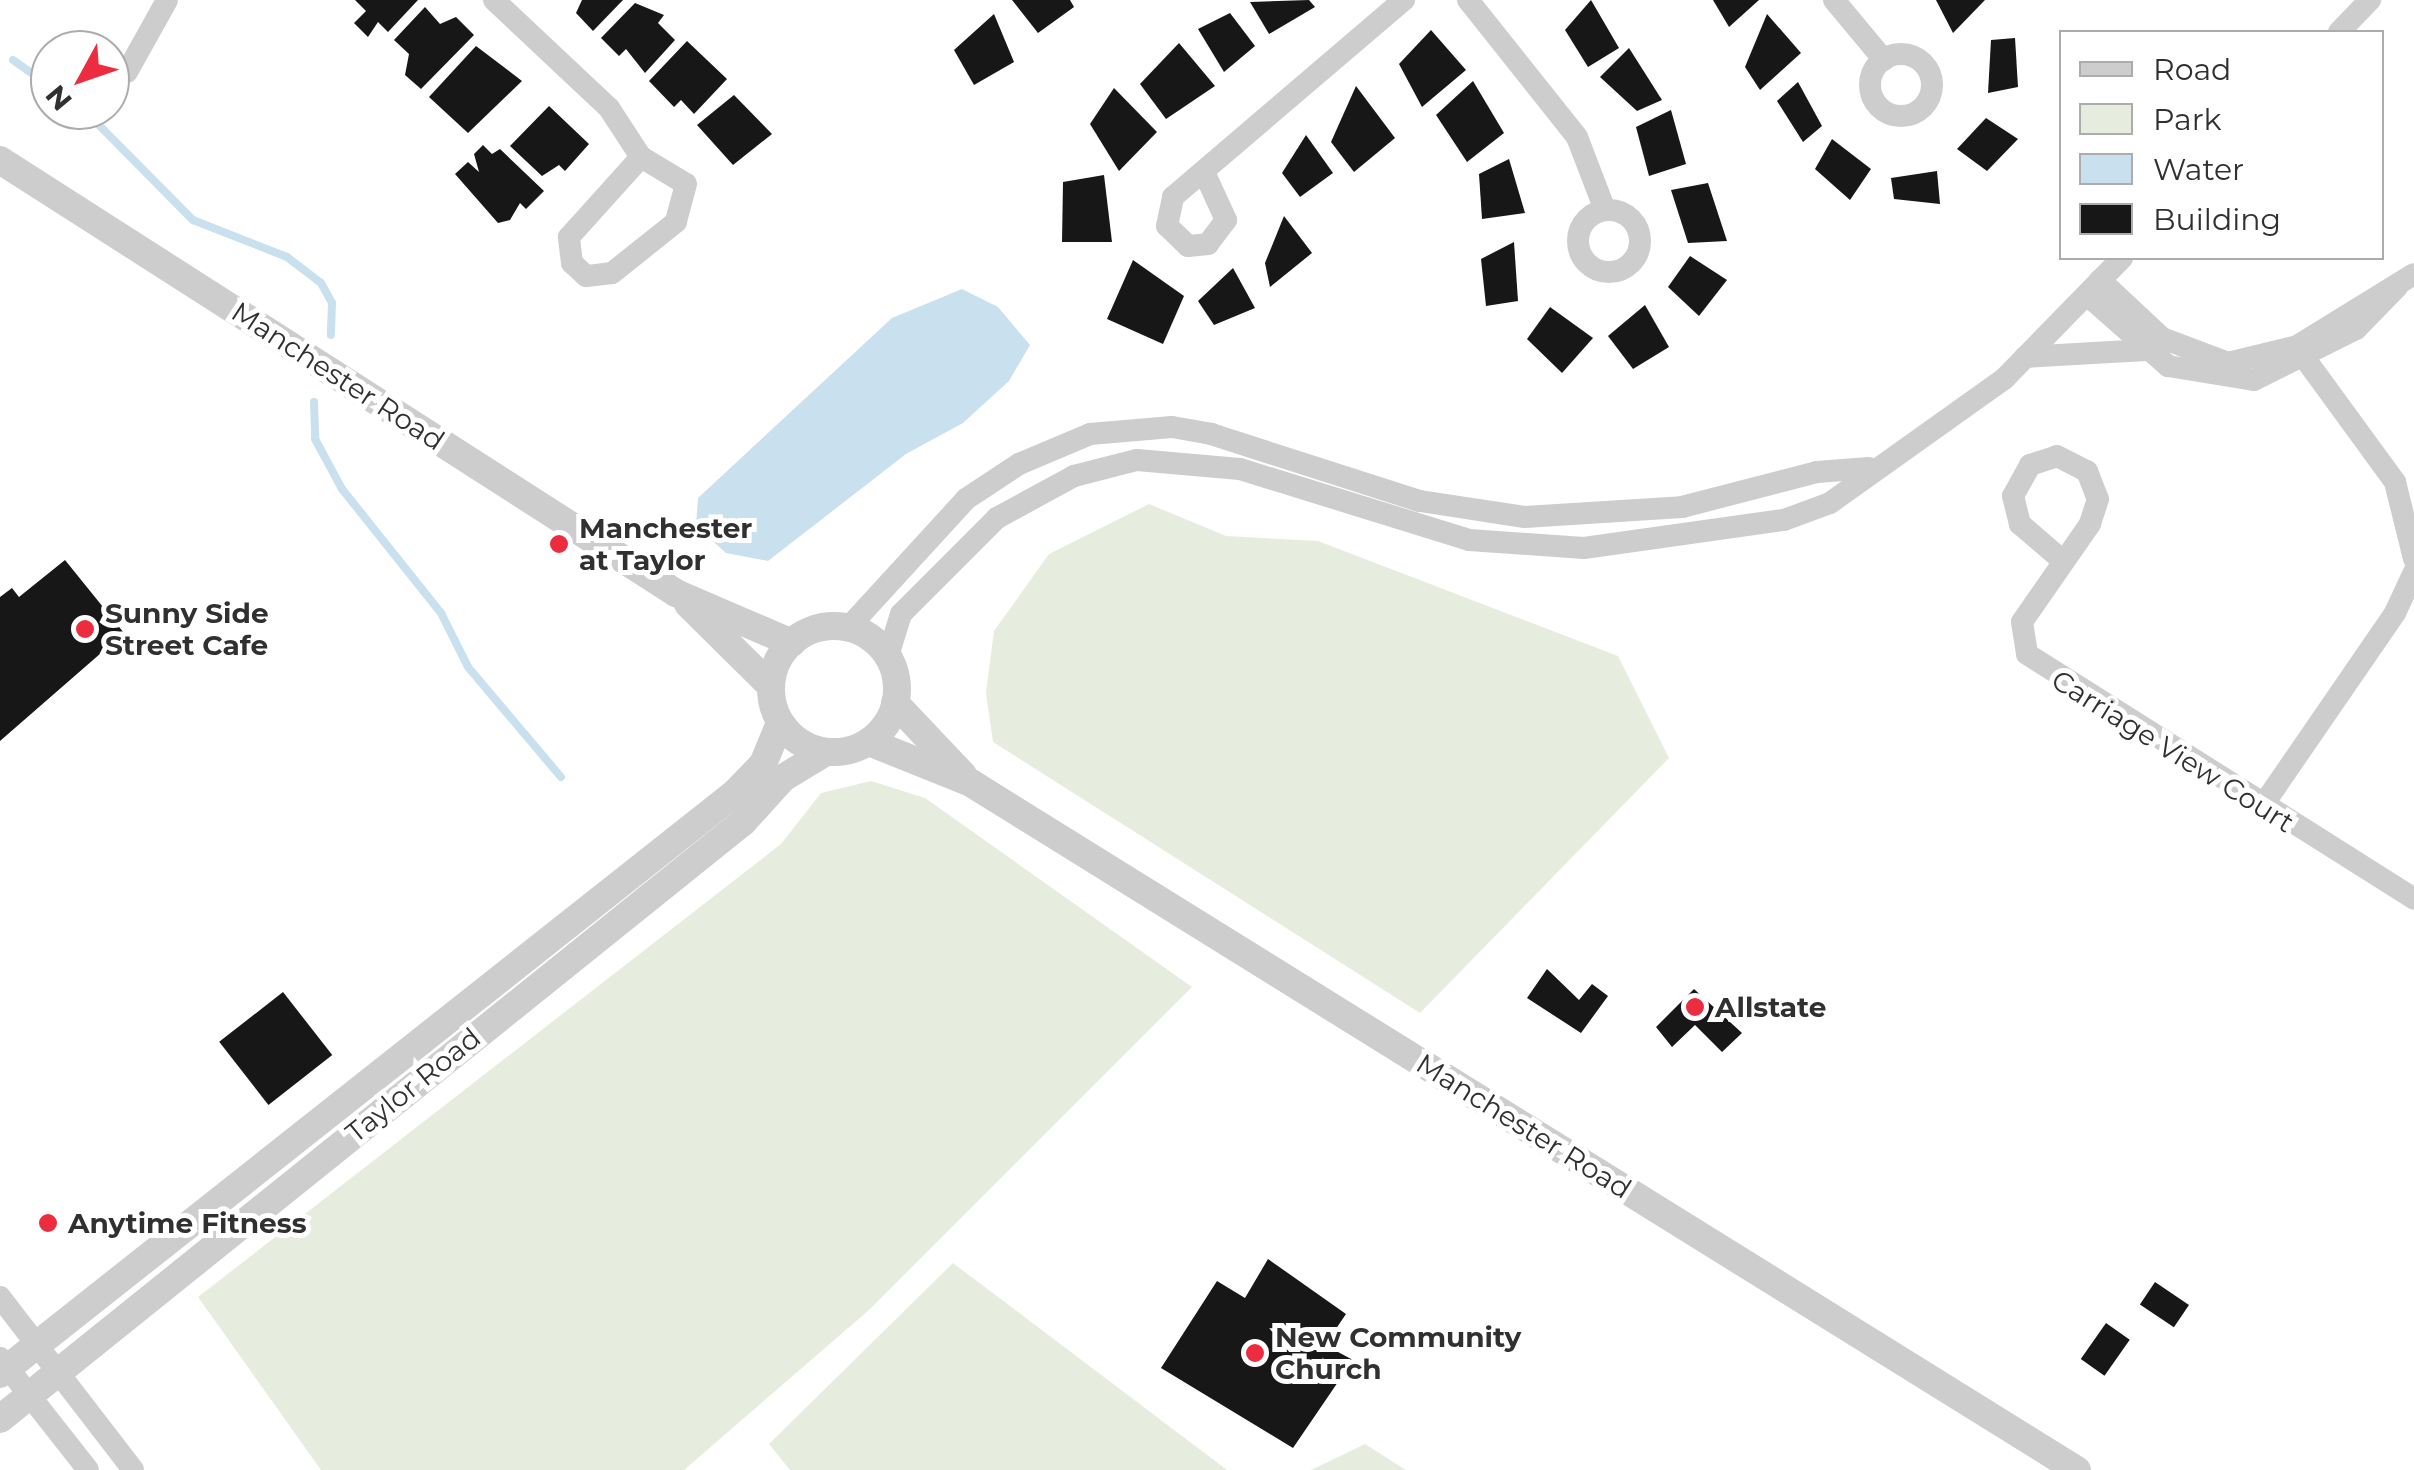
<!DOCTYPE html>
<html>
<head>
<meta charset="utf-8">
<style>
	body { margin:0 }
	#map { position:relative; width:2414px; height:1470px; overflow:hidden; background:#fff; font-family:Montserrat,sans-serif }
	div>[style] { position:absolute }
	.green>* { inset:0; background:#e6edde }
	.water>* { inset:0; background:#c9e0ee }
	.stream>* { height:8px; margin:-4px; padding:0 4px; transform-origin:4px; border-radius:4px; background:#c9e0ee }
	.building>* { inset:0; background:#171717; transform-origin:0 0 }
	.minor>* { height:22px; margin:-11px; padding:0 11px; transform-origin:11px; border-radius:11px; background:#cdcdcd }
	.minor>.ring { margin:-11px; padding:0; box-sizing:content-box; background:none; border:22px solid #cdcdcd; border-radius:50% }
	.tertiary>* { height:28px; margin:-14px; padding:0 14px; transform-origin:14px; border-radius:14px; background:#cdcdcd }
	.tertiary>.ring { margin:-14px; padding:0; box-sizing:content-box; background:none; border:28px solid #cdcdcd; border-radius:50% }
	.dots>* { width:28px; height:28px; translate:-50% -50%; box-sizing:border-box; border:5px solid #fff; border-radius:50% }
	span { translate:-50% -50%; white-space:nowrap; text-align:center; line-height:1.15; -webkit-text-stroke:10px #fff; paint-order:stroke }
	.street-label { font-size:28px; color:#303030 }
	.poi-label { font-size:28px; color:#303030; font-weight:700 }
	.left { translate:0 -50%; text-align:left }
	.legend { position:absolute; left:2059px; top:30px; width:325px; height:230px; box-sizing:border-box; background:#fff; border:2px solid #acacac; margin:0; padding:12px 18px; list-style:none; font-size:30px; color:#303030 }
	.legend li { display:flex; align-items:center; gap:20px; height:50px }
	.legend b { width:50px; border:2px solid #acacac }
	.north { position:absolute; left:30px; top:30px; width:100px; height:100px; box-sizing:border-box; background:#fff; border:2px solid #acacac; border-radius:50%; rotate:230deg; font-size:28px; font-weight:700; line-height:40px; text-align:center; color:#303030 }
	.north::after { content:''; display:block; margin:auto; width:35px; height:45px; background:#ec2d3f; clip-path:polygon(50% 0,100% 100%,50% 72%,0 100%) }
</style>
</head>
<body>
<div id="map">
	<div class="green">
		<i style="clip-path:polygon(1149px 504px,1226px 536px,1318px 541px,1618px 656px,1669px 758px,1420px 1013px,993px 742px,986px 693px,994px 631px,1049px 554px)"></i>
		<i style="clip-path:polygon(871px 781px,925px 798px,1192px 987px,869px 1310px,684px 1470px,321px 1470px,198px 1297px,781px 844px,821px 793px)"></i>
		<i style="clip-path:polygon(953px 1263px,1227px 1470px,790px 1470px,769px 1444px)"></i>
		<i style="clip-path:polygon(1365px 1444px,1406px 1470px,1311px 1470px)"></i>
	</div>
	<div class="water">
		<i style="clip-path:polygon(962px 289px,998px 307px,1030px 345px,1009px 381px,963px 423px,906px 454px,768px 561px,726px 553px,696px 526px,698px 498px,892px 318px)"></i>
	</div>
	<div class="stream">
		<i style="left:13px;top:60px;width:45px;rotate:35.1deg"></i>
		<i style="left:84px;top:110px;width:155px;rotate:45.3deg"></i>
		<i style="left:193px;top:220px;width:101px;rotate:21.5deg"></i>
		<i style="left:287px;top:257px;width:43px;rotate:37.4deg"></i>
		<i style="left:321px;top:283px;width:23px;rotate:61deg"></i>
		<i style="left:332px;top:303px;width:32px;rotate:92deg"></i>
		<i style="left:314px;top:402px;width:37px;rotate:88deg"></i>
		<i style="left:315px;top:439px;width:57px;rotate:61.6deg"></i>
		<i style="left:342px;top:489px;width:159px;rotate:51.4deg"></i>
		<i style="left:441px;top:613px;width:60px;rotate:63.4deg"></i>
		<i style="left:468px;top:667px;width:144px;rotate:49.8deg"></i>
	</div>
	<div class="building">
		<i style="clip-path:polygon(355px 0,418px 0,388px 32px,378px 22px,368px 37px,354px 23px,366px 11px)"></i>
		<i style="clip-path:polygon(582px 0,623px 0,593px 31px,576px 13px)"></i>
		<i style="clip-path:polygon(1012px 0,1070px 0,1074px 7px,1038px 33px)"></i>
		<i style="clip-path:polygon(1309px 0,1315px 7px,1269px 34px,1250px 2px)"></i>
		<i style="clip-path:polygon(1591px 0,1619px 48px,1588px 67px,1565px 30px)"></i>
		<i style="clip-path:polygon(1713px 0,1759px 0,1729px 27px)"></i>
		<i style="clip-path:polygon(1936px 0,1985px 0,1953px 33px)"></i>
		<i style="clip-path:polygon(635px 3px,664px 15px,658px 23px,675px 40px,645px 73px,626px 49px,619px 56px,601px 38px)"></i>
		<i style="clip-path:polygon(425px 7px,440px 24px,456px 17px,474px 35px,421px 89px,405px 75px,409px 54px,394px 40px)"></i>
		<i style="clip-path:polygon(1230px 13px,1255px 46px,1224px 72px,1198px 29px)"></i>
		<i style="clip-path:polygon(994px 14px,1014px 62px,974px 85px,954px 50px)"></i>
		<i style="clip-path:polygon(1767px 14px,1801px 53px,1760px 90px,1745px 67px)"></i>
		<i style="clip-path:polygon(1431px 30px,1466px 70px,1422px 107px,1399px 64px)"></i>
		<i style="clip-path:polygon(2015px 38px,2018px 87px,1988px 93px,1991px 40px)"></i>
		<i style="clip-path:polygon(687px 41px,727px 79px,694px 114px,681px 100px,674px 107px,649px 81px)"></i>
		<i style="clip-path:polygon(1179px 43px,1215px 86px,1166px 119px,1140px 84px)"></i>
		<i style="clip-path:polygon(476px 46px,522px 81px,468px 133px,429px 97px)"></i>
		<i style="clip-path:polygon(1629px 48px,1662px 100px,1637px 111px,1600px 77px)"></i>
		<i style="clip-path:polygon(1473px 81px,1504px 133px,1467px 162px,1436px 115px)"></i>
		<i style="clip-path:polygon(1798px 82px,1822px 126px,1803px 142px,1777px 101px)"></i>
		<i style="clip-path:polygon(1356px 86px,1395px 138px,1354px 172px,1331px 142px)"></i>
		<i style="clip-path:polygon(1114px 88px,1157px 132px,1119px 171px,1090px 124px)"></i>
		<i style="clip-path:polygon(734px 95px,772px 134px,733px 165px,697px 125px)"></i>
		<i style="clip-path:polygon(549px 106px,589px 144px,565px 171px,559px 165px,542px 176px,510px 146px)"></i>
		<i style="clip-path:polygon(1671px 110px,1686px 164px,1649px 176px,1636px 127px)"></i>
		<i style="clip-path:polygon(1986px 118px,2018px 139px,1987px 171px,1957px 149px)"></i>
		<i style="clip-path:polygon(1306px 135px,1333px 173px,1300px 197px,1282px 173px)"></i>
		<i style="clip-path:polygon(1832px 139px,1871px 169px,1850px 200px,1815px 169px)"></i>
		<i style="clip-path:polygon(483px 145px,492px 154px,500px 149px,544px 191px,526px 209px,520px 203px,510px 220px,498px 223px,455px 174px,468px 162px,479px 172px,474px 154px)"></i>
		<i style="clip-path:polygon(1509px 159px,1525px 213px,1482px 219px,1479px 174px)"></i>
		<i style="clip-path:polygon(1937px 171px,1940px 204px,1894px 199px,1891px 178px)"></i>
		<i style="clip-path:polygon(1104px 175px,1112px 242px,1062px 242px,1063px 182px)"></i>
		<i style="clip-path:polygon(1708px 183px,1727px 241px,1688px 243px,1671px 190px)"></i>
		<i style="clip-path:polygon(1284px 216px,1312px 253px,1270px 287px,1265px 263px)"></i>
		<i style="clip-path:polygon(1514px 242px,1518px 301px,1486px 306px,1481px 259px)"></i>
		<i style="clip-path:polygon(1690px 256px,1727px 280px,1699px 316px,1668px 287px)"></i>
		<i style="clip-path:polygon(1133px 260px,1184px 296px,1163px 344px,1107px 319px)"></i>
		<i style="clip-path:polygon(1233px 268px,1255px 308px,1214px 325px,1198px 301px)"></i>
		<i style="clip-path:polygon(1645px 305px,1669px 347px,1633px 369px,1608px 336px)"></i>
		<i style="clip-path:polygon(1550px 307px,1593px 338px,1562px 373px,1527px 339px)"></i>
		<i style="clip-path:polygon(65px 560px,124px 633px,0 741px,0 597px,12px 588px,19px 597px)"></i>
		<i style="clip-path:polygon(1547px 969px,1579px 1000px,1592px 984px,1608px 996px,1581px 1033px,1527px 998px)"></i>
		<i style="clip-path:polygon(1694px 989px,1742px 1033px,1722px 1052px,1695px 1025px,1672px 1047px,1656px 1027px)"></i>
		<i style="left:283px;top:992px;width:80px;height:81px;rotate:52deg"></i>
		<i style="clip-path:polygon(1268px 1259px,1346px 1314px,1325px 1345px,1353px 1360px,1293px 1448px,1161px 1368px,1217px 1281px,1245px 1298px)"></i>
		<i style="left:2155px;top:1282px;width:41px;height:27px;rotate:34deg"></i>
		<i style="left:2106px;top:1323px;width:29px;height:44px;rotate:35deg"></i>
	</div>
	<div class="minor">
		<i style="left:494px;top:0;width:158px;rotate:43.2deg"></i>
		<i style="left:609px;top:108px;width:59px;rotate:56.9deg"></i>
		<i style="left:641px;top:157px;width:52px;rotate:31deg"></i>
		<i style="left:686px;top:184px;width:39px;rotate:105deg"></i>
		<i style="left:676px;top:222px;width:82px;rotate:141.4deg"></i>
		<i style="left:612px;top:273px;width:26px;rotate:173deg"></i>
		<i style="left:586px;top:276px;width:19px;rotate:-137deg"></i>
		<i style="left:572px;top:263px;width:26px;rotate:-97deg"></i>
		<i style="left:569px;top:237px;width:108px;rotate:-48deg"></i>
		<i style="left:1468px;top:0;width:175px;rotate:51.5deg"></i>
		<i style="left:1577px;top:137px;width:78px;rotate:69deg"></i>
		<i style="left:1834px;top:0;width:78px;rotate:50.2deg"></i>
		<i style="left:2339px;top:32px;width:45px;rotate:-45.9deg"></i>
		<i class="ring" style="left:1870px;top:54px;width:40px;height:40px"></i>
		<i style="left:127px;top:72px;width:82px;rotate:-60.9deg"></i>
		<i style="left:1204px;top:172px;width:53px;rotate:65.4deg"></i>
		<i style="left:1226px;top:220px;width:30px;rotate:127deg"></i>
		<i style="left:1208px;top:244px;width:20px;rotate:174deg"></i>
		<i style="left:1188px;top:246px;width:29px;rotate:-136deg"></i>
		<i style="left:1167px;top:226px;width:30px;rotate:-78deg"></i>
		<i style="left:1173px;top:197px;width:304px;rotate:-40.5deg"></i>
		<i class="ring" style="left:1578px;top:210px;width:40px;height:40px"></i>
		<i style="left:2100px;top:280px;width:85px;rotate:43.1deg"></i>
		<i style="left:2162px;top:338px;width:71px;rotate:20.7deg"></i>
		<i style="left:2228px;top:363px;width:71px;rotate:-13.8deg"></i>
		<i style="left:2297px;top:346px;width:137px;rotate:-31.6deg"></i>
		<i style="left:2087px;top:295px;width:108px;rotate:41.2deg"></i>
		<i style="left:2168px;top:366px;width:87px;rotate:9.2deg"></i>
		<i style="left:2254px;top:380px;width:114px;rotate:-26.6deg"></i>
		<i style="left:2356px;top:329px;width:59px;rotate:-45.7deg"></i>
		<i style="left:2298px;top:349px;width:165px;rotate:53.9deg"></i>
		<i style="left:2395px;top:482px;width:79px;rotate:76.1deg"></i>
		<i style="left:2025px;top:357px;width:121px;rotate:-3.3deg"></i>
		<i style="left:2063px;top:561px;width:57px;rotate:-139.3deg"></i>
		<i style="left:2020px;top:524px;width:29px;rotate:-104deg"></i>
		<i style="left:2013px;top:496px;width:35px;rotate:-61deg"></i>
		<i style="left:2030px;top:465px;width:28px;rotate:-18deg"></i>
		<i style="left:2057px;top:456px;width:34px;rotate:27deg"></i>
		<i style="left:2087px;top:471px;width:30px;rotate:69deg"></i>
		<i style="left:2098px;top:499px;width:26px;rotate:108deg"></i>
		<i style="left:2090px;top:524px;width:119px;rotate:124.8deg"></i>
		<i style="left:2022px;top:622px;width:32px;rotate:81deg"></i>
		<i style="left:2027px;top:654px;width:458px;rotate:32.3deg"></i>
		<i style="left:848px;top:628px;width:175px;rotate:-47.5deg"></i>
		<i style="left:966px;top:499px;width:64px;rotate:-33.4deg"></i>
		<i style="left:1019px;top:464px;width:77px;rotate:-22.9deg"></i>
		<i style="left:1090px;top:434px;width:82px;rotate:-4.9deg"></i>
		<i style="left:1172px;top:427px;width:40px;rotate:10deg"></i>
		<i style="left:1211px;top:434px;width:219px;rotate:17.8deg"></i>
		<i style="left:1420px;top:501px;width:106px;rotate:8.7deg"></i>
		<i style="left:1525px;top:517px;width:157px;rotate:-3.6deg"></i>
		<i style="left:1682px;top:507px;width:139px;rotate:-14.5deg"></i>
		<i style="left:1817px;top:472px;width:52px;rotate:-4.4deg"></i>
		<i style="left:888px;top:656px;width:44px;rotate:-72.8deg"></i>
		<i style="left:901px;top:614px;width:136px;rotate:-45deg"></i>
		<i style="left:997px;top:518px;width:88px;rotate:-28.6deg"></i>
		<i style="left:1074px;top:476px;width:65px;rotate:-14.3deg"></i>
		<i style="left:1137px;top:460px;width:103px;rotate:5deg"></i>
		<i style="left:1240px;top:469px;width:240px;rotate:17.2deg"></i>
		<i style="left:1469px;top:540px;width:115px;rotate:4deg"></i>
		<i style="left:1584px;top:548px;width:202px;rotate:-8deg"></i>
		<i style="left:1784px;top:520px;width:49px;rotate:-20.3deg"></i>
		<i style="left:1830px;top:503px;width:214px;rotate:-35.5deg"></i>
		<i style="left:2004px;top:379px;width:169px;rotate:-45.7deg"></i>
		<i style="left:2261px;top:808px;width:237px;rotate:-55.5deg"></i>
		<i style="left:2395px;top:613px;width:45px;rotate:-65.1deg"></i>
		<i style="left:0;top:1297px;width:218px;rotate:52.4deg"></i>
		<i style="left:0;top:1358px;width:142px;rotate:51.8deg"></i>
	</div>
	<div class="tertiary">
		<i style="left:0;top:160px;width:803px;rotate:32.64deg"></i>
		<i style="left:676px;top:593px;width:126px;rotate:23.3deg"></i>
		<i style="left:688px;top:604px;width:117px;rotate:44.7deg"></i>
		<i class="ring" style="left:771px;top:626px;width:98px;height:98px"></i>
		<i style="left:895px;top:703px;width:99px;rotate:46.6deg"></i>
		<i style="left:869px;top:742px;width:110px;rotate:21.9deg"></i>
		<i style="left:971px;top:783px;width:1302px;rotate:31.85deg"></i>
		<i style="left:0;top:1374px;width:937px;rotate:-38.33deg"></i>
		<i style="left:735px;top:793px;width:40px;rotate:-46deg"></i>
		<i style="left:763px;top:764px;width:44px;rotate:-67.5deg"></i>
		<i style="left:0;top:1419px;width:953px;rotate:-38.78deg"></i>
		<i style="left:743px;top:822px;width:59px;rotate:-47.7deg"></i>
		<i style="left:783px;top:778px;width:50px;rotate:-31.2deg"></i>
	</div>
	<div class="dots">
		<i style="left:559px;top:544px;background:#ec2d3f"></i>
		<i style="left:85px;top:629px;background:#ec2d3f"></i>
		<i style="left:1695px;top:1007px;background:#ec2d3f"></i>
		<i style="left:48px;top:1223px;background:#ec2d3f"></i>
		<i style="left:1255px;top:1353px;background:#ec2d3f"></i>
	</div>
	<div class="street-label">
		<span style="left:338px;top:376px;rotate:33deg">Manchester Road</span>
		<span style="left:2173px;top:751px;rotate:32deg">Carriage View Court</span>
		<span style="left:413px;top:1085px;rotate:-39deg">Taylor Road</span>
		<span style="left:1524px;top:1126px;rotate:32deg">Manchester Road</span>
	</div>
	<div class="poi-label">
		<span class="left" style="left:579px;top:544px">Manchester<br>at Taylor</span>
		<span class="left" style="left:105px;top:629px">Sunny Side<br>Street Cafe</span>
		<span class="left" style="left:1715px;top:1007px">Allstate</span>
		<span class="left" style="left:68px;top:1223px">Anytime Fitness</span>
		<span class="left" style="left:1275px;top:1353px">New Community<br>Church</span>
	</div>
	<ul class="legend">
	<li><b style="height:12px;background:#cdcdcd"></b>Road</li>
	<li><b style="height:28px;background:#e6edde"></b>Park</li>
	<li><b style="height:28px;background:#c9e0ee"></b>Water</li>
	<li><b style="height:28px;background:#171717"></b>Building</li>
	</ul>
	<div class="north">N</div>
</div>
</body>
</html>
